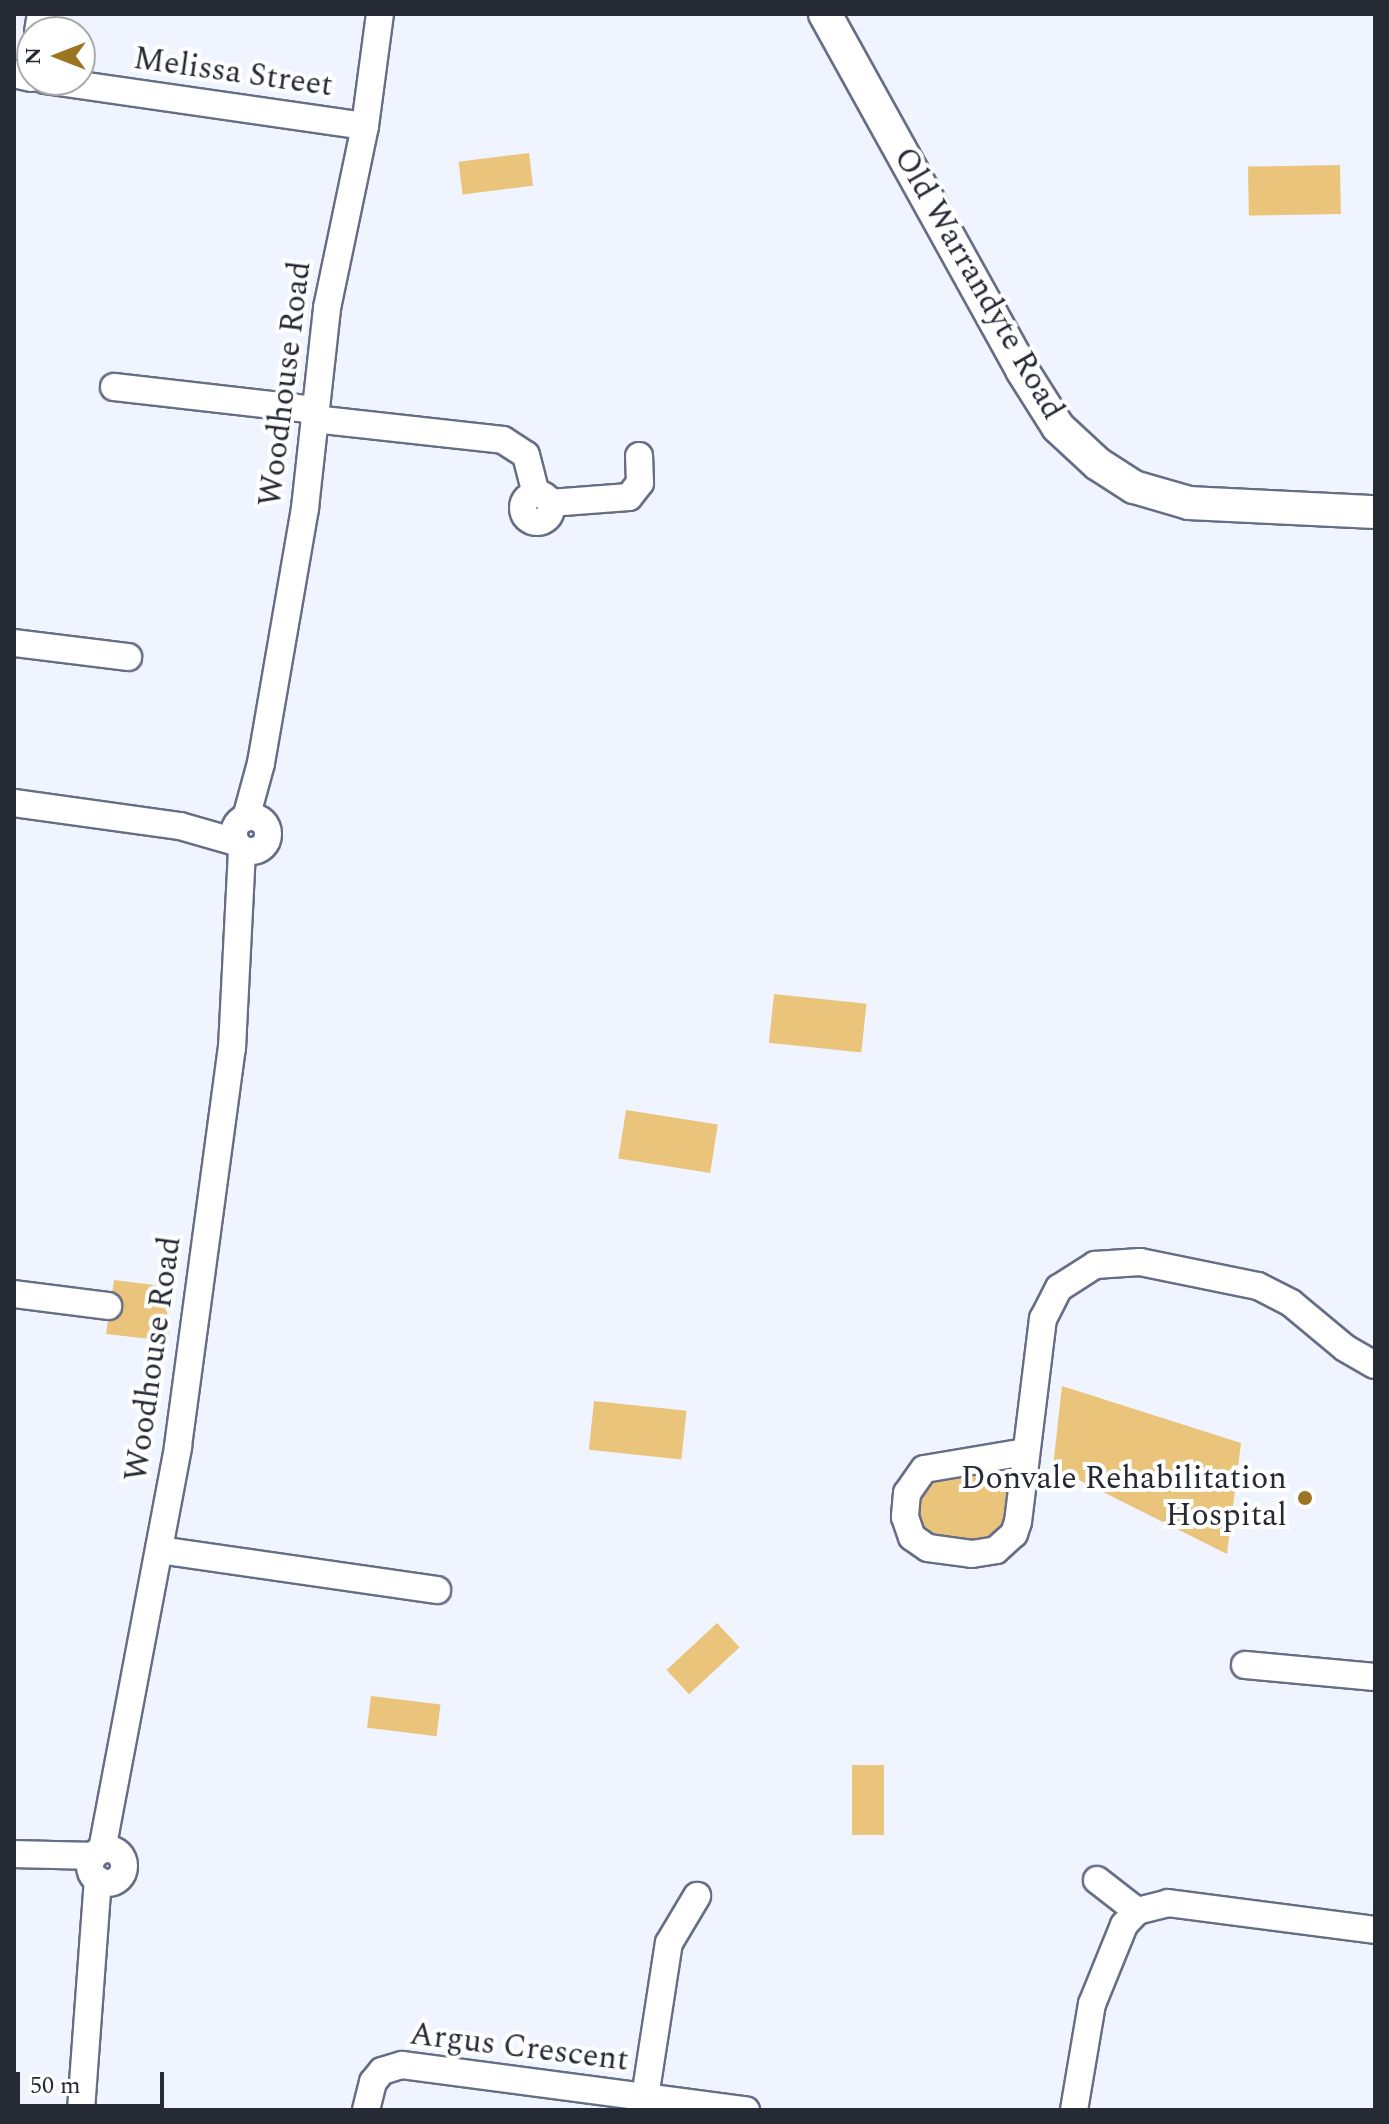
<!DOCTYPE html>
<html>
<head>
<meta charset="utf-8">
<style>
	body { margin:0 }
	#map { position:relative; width:1389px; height:2124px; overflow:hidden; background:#eff4ff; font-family:Spectral,serif }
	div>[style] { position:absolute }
	.green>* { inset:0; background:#ebc47c; transform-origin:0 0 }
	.roads { filter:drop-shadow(2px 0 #666e86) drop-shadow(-2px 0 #666e86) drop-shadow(0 2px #666e86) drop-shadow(0 -2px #666e86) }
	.minor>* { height:26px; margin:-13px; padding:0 13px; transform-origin:13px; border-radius:13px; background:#fff }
	.minor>.ring { margin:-13px; padding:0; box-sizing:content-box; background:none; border:26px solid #fff; border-radius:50% }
	.major>* { height:32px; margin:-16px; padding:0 16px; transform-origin:16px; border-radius:16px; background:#fff }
	.dots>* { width:22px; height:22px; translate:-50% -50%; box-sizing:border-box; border:4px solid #fff; border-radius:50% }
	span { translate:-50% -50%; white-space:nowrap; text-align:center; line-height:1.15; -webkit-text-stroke:8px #fff; paint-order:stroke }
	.street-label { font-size:32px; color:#262a34 }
	.poi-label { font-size:32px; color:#262a34 }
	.right { translate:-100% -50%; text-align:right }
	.frame { position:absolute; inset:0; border:16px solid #262a34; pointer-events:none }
	.north { position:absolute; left:16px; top:16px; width:80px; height:80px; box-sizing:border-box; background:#fff; border:2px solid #a8aaae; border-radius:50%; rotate:270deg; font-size:22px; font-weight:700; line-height:32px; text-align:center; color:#262a34 }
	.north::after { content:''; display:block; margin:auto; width:28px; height:36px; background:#9b7521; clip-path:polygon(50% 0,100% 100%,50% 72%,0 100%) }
	.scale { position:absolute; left:16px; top:2072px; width:148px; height:36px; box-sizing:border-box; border:4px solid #262a34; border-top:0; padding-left:10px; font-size:24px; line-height:28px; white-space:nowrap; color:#262a34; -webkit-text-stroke:6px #fff; paint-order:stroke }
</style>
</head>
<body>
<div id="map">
	<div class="green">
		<i style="left:529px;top:153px;width:33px;height:71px;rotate:83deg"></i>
		<i style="left:1340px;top:165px;width:49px;height:92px;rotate:89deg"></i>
		<i style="left:774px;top:994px;width:93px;height:49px;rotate:6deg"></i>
		<i style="left:626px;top:1110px;width:93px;height:49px;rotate:9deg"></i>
		<i style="clip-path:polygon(114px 1280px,177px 1288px,167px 1310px,169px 1341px,106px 1334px)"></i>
		<i style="clip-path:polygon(1062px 1386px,1241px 1443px,1227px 1554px,1053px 1467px)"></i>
		<i style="left:594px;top:1401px;width:93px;height:49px;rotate:6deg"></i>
		<i style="clip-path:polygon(990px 1469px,1010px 1491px,1006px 1525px,987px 1543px,928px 1535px,917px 1524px,915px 1506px,925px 1481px)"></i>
		<i style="left:717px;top:1623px;width:33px;height:69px;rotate:47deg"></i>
		<i style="left:371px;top:1696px;width:70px;height:32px;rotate:7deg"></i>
		<i style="left:852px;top:1765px;width:32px;height:70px"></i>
	</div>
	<div class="roads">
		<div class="minor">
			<i style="left:38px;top:32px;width:18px;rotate:-81deg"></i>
			<i style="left:14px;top:74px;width:18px;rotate:13deg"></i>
			<i style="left:45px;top:80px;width:323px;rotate:8.2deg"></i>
			<i style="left:114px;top:387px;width:202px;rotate:6.5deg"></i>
			<i style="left:314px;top:419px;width:190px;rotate:6.3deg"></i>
			<i style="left:503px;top:440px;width:27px;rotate:33deg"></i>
			<i style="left:526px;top:455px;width:40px;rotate:75.6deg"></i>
			<i class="ring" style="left:523px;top:494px;width:2px;height:2px"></i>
			<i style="left:550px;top:503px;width:79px;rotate:-4.3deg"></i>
			<i style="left:629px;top:497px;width:18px;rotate:-52deg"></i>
			<i style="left:640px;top:483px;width:27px;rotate:-92deg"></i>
			<i style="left:14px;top:643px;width:115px;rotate:7deg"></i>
			<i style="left:14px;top:803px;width:168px;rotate:7.9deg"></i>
			<i style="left:180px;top:826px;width:58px;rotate:15.9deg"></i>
			<i class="ring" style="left:234px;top:817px;width:8px;height:8px"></i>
			<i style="left:246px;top:818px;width:57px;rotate:-74.7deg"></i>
			<i style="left:261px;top:763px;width:259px;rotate:-80.2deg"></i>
			<i style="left:305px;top:508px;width:201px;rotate:-83.7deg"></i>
			<i style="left:327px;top:308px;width:186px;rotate:-78.2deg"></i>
			<i style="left:365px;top:126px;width:113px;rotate:-82.4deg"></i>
			<i style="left:14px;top:1294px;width:95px;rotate:7.3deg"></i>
			<i style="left:1025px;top:1452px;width:102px;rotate:170.4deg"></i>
			<i style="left:924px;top:1469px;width:29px;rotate:125deg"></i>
			<i style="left:907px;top:1493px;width:24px;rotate:95deg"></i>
			<i style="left:905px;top:1517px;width:21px;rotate:71deg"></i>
			<i style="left:912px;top:1537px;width:19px;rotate:35deg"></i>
			<i style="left:928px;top:1548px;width:44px;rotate:7.8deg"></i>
			<i style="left:972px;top:1554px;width:24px;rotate:-9deg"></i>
			<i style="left:996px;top:1550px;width:24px;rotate:-42deg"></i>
			<i style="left:1014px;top:1534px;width:13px;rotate:-72deg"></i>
			<i style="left:1018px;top:1522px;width:205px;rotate:-83deg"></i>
			<i style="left:1043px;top:1319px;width:35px;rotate:-63deg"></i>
			<i style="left:1059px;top:1288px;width:43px;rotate:-32.6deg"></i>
			<i style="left:1095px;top:1265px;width:45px;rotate:-3.8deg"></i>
			<i style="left:1140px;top:1262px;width:120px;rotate:11.5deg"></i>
			<i style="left:1258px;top:1286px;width:37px;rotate:27deg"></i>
			<i style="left:1291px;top:1303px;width:70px;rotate:39.8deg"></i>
			<i style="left:1345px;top:1348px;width:34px;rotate:30deg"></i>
			<i style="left:159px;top:1550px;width:281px;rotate:8.2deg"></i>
			<i style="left:1245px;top:1665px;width:131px;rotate:5.3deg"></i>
			<i class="ring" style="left:90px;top:1849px;width:8px;height:8px"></i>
			<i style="left:102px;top:1850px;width:411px;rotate:-79.3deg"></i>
			<i style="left:178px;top:1446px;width:402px;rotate:-82.3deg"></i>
			<i style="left:232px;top:1048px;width:199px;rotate:-87.1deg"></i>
			<i style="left:14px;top:1854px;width:80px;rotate:1.4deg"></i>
			<i style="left:1097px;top:1880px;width:51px;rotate:37.8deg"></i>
			<i style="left:81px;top:2110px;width:231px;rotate:-85.8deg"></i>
			<i style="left:366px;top:2110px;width:29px;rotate:-76deg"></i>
			<i style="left:373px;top:2082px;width:14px;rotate:-51deg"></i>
			<i style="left:382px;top:2071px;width:21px;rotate:-17deg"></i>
			<i style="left:402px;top:2065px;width:347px;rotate:7.5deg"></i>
			<i style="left:643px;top:2110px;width:169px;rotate:-81.2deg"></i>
			<i style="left:669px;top:1943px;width:55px;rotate:-59.2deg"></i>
			<i style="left:1074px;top:2110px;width:108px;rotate:-80.4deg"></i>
			<i style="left:1092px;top:2004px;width:85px;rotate:-67.9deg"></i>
			<i style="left:1124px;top:1925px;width:19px;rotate:-47deg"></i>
			<i style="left:1137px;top:1911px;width:32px;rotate:-14deg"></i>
			<i style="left:1168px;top:1903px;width:209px;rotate:7.4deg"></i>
		</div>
		<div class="major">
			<i style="left:825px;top:14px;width:407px;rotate:61deg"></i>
			<i style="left:1022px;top:370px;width:67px;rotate:57.7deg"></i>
			<i style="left:1058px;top:427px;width:54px;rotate:42.8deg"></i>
			<i style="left:1098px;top:464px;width:43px;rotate:32.6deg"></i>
			<i style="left:1134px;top:487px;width:57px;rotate:16.2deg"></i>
			<i style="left:1189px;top:503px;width:186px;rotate:2.8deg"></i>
		</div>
	</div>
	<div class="dots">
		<i style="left:1305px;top:1498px;background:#9b7521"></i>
	</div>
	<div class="street-label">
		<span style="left:233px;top:73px;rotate:8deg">Melissa Street</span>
		<span style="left:978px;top:284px;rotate:60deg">Old Warrandyte Road</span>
		<span style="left:286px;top:384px;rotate:-83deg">Woodhouse Road</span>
		<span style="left:154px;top:1359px;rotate:-82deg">Woodhouse Road</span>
		<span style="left:519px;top:2048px;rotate:7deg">Argus Crescent</span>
	</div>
	<div class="poi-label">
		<span class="right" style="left:1287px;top:1498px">Donvale Rehabilitation<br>Hospital</span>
	</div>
	<div class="frame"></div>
	<div class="north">N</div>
	<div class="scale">50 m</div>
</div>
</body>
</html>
